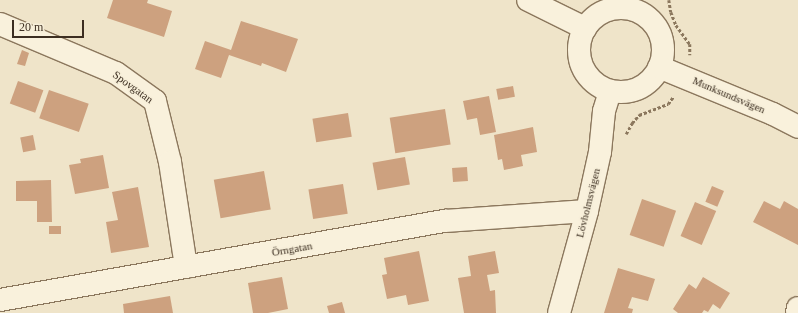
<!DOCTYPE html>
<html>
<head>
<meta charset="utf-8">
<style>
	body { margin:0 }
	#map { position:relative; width:798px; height:313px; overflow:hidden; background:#efe4c9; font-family:"Times New Roman",serif }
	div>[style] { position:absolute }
	.building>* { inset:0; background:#cda17f; transform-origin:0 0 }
	.path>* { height:2.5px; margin-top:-1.25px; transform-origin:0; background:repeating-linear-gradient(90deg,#8b775d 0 3px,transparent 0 5px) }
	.roads { filter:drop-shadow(1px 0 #8b775d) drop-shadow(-1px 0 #8b775d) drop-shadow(0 1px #8b775d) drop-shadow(0 -1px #8b775d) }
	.minor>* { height:22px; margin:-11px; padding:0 11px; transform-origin:11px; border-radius:11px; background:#f9f1dc }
	.minor>.ring { margin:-11px; padding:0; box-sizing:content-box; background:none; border:22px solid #f9f1dc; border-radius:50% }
	span { translate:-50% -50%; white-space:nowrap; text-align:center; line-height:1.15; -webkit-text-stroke:3px #f6eed8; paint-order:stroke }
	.street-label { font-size:11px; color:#3c2e21 }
	.scale { position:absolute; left:12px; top:20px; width:72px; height:18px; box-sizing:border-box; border:2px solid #3c2e21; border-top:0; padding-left:5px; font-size:12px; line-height:14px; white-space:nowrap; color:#3c2e21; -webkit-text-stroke:3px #f6eed8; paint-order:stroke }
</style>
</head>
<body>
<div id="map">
	<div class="building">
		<i style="clip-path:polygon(113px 0,148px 0,147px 3px,172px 11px,164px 37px,107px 18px)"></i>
		<i style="clip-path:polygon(241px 21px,298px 39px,286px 72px,262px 63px,261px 66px,229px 55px,221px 78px,195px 69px,205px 41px,231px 50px)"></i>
		<i style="clip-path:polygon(22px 50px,29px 53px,25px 66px,17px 64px)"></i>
		<i style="left:18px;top:81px;width:27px;height:24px;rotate:20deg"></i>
		<i style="left:513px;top:86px;width:11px;height:17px;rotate:80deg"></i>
		<i style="left:49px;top:90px;width:42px;height:30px;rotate:19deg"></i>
		<i style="clip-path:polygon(489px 96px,496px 132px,480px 135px,477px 118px,467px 120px,463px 101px)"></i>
		<i style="left:445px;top:109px;width:36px;height:56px;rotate:81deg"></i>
		<i style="left:348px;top:113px;width:24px;height:36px;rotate:81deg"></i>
		<i style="clip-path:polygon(533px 127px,537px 152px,521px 155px,523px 166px,504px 170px,502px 159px,498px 160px,494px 135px)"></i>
		<i style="left:33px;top:135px;width:15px;height:13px;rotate:79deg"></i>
		<i style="clip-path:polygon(103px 155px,109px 188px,75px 194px,69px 165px,81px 163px,80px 159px)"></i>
		<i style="left:405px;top:157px;width:28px;height:33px;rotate:80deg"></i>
		<i style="left:467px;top:167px;width:14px;height:15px;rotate:86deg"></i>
		<i style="left:264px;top:171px;width:39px;height:51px;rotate:80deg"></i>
		<i style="clip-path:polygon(51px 180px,52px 222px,37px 222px,37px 201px,16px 201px,16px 181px)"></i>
		<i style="left:343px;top:184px;width:30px;height:35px;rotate:81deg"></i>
		<i style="left:712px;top:186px;width:13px;height:17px;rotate:23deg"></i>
		<i style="clip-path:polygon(138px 187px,149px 247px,111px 253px,106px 222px,118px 220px,112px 192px)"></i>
		<i style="left:642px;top:199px;width:36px;height:38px;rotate:19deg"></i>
		<i style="clip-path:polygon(764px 201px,780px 209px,784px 201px,798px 209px,798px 245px,753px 222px)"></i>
		<i style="left:695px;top:202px;width:23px;height:37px;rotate:23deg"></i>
		<i style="left:49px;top:226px;width:12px;height:8px"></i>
		<i style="clip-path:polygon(419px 251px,429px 301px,408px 305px,406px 295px,387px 299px,382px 275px,387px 274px,384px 258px)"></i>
		<i style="clip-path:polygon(495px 251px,499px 273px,487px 275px,490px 291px,495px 290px,496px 313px,464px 313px,458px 278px,471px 276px,468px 256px)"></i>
		<i style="clip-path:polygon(618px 268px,655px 279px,648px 301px,632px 297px,628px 308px,633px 309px,632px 313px,604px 313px)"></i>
		<i style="clip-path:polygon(282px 277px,288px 309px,268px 313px,253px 313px,248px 283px)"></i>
		<i style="clip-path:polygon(703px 277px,730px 293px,720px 309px,713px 304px,708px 312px,704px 310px,702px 313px,678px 313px,673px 309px,689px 284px,696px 289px)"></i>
		<i style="clip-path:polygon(170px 296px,173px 313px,124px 313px,123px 304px)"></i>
		<i style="clip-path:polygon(342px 302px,345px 313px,329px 313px,327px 306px)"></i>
	</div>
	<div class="path">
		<i style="left:669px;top:0;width:12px;rotate:81deg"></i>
		<i style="left:671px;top:12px;width:14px;rotate:69deg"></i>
		<i style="left:676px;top:25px;width:24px;rotate:54deg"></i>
		<i style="left:690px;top:44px;width:11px;rotate:90deg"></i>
		<i style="left:626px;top:134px;width:13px;rotate:-61deg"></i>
		<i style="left:632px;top:123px;width:11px;rotate:-49deg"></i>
		<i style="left:639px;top:115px;width:31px;rotate:-21deg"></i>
		<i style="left:668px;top:104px;width:9px;rotate:-54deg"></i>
	</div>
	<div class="roads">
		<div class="minor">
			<i style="left:528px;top:0;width:64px;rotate:26.2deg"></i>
			<i class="ring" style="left:579px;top:8px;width:62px;height:62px"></i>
			<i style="left:0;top:24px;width:126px;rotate:22.9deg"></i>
			<i style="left:116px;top:73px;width:48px;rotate:35.7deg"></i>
			<i style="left:155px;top:101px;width:63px;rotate:76.2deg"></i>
			<i style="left:170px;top:162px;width:106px;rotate:81.3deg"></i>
			<i style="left:659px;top:67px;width:123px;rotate:22.4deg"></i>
			<i style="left:773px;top:114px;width:28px;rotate:27deg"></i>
			<i style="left:0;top:300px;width:452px;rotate:-10.1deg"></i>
			<i style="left:445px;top:221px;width:142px;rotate:-4deg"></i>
			<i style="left:559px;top:313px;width:106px;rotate:-74.6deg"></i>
			<i style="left:587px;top:211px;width:60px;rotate:-77.6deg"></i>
			<i style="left:600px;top:152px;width:41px;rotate:-84.4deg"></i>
			<i style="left:604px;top:111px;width:21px;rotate:-73deg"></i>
			<i style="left:797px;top:313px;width:5px;rotate:-79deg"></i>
		</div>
	</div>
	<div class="street-label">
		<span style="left:133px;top:87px;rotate:36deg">Spovgatan</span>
		<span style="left:729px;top:95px;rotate:23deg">Munksundsvägen</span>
		<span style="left:588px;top:203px;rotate:-76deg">Lövholmsvägen</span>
		<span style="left:292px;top:249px;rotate:-10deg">Örngatan</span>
	</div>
	<div class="scale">20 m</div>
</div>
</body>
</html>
